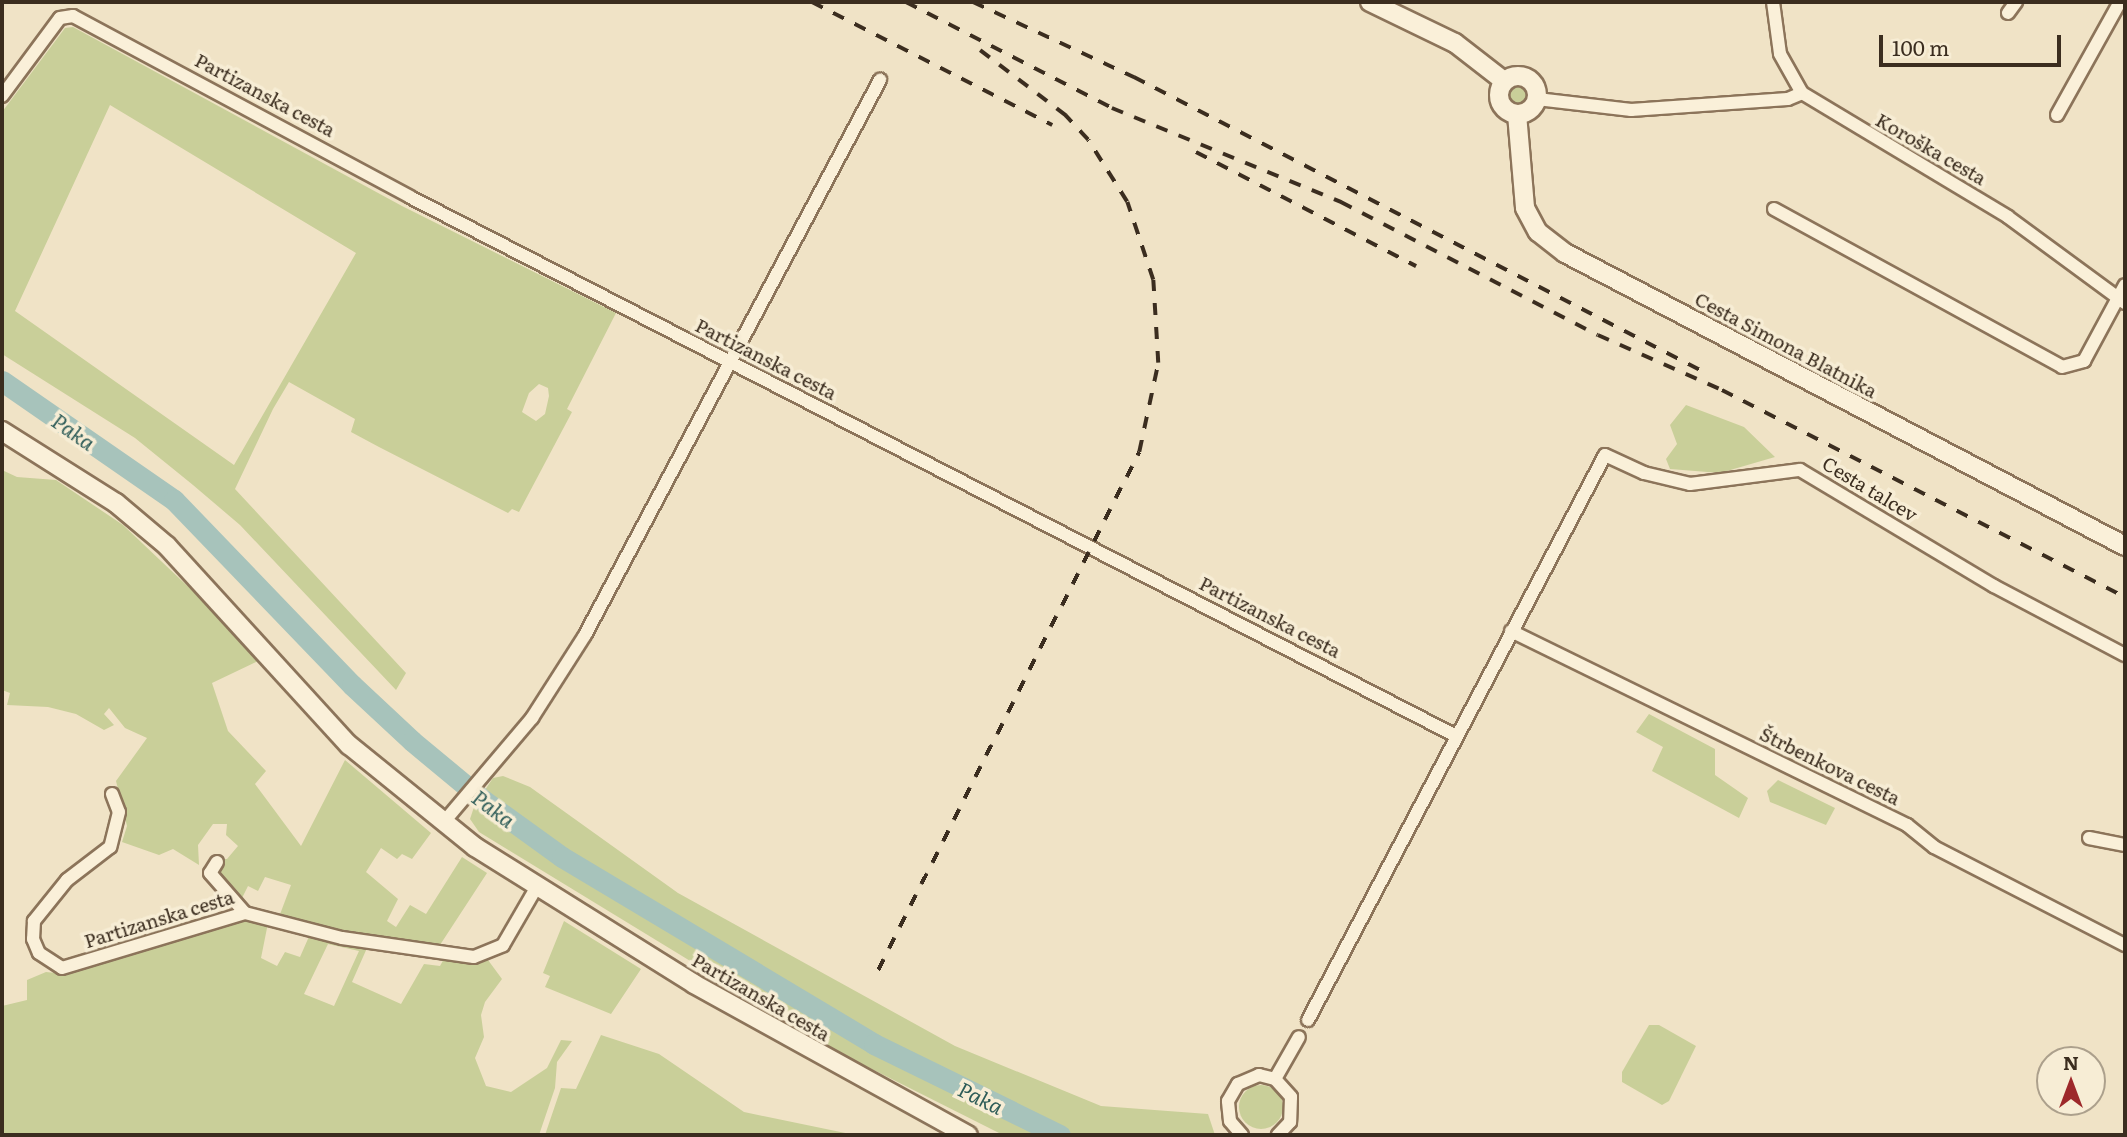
<!DOCTYPE html>
<html>
<head>
<meta charset="utf-8">
<style>
	body { margin:0 }
	#map { position:relative; width:2127px; height:1137px; overflow:hidden; background:#f0e3c6; font-family:Literata,serif }
	div>[style] { position:absolute }
	.green>* { inset:0; background:#c9cf99 }
	.round { border-radius:50% }
	.river>* { height:21px; margin:-10.5px; padding:0 10.5px; transform-origin:10.5px; border-radius:10.5px; background:#a7c3bb }
	.roads { filter:drop-shadow(2px 0 #8c745a) drop-shadow(-2px 0 #8c745a) drop-shadow(0 2px #8c745a) drop-shadow(0 -2px #8c745a) }
	.street>* { height:12px; margin:-6px; padding:0 6px; transform-origin:6px; border-radius:6px; background:#faf0d9 }
	.secondary>* { height:18px; margin:-9px; padding:0 9px; transform-origin:9px; border-radius:9px; background:#faf0d9 }
	.secondary>.ring { margin:-9px; padding:0; box-sizing:content-box; background:none; border:18px solid #faf0d9; border-radius:50% }
	.rail>* { height:3.5px; margin-top:-1.75px; transform-origin:0; background:repeating-linear-gradient(90deg,#3b2d1f 0 12px,transparent 0 24px) }
	span { translate:-50% -50%; white-space:nowrap; text-align:center; line-height:1.15; -webkit-text-stroke:7px #f7edd5; paint-order:stroke }
	.street-label { font-size:19px; color:#3b2d1f }
	.water-label { font-size:21px; color:#2e5c58; font-style:italic }
	.frame { position:absolute; inset:0; border:4px solid #3b2d1f; pointer-events:none }
	.north { position:absolute; left:2036px; top:1046px; width:70px; height:70px; box-sizing:border-box; background:#f7edd5; border:2px solid #aca08c; border-radius:50%; rotate:0deg; font-size:19px; font-weight:700; line-height:28px; text-align:center; color:#3b2d1f }
	.north::after { content:''; display:block; margin:auto; width:24px; height:32px; background:#9d282a; clip-path:polygon(50% 0,100% 100%,50% 72%,0 100%) }
	.scale { position:absolute; left:1879px; top:35px; width:182px; height:32px; box-sizing:border-box; border:4px solid #3b2d1f; border-top:0; padding-left:9px; font-size:21px; line-height:24px; white-space:nowrap; color:#3b2d1f; -webkit-text-stroke:5px #f7edd5; paint-order:stroke }
</style>
</head>
<body>
<div id="map">
	<div class="green">
		<i style="clip-path:polygon(evenodd,73px 27px,402px 206px,616px 313px,567px 409px,572px 412px,519px 512px,512px 509px,508px 513px,379px 447px,351px 432px,355px 419px,289px 382px,273px 409px,235px 489px,406px 673px,396px 690px,240px 525px,193px 485px,135px 438px,2px 354px,2px 112px,65px 28px,73px 27px,110px 105px,356px 253px,234px 465px,15px 311px,110px 105px,73px 27px,539px 384px,548px 388px,549px 396px,545px 414px,536px 421px,522px 412px,529px 393px,539px 384px)"></i>
		<i class="round" style="left:1504px;top:80px;width:28px;height:28px"></i>
		<i style="clip-path:polygon(1686px 405px,1744px 427px,1775px 457px,1720px 473px,1670px 469px,1666px 459px,1677px 444px,1670px 425px)"></i>
		<i style="clip-path:polygon(2px 470px,17px 477px,56px 480px,123px 525px,218px 615px,258px 661px,212px 683px,228px 731px,266px 771px,255px 784px,301px 846px,345px 760px,431px 833px,412px 859px,402px 854px,397px 859px,381px 848px,366px 872px,398px 899px,387px 921px,396px 927px,410px 905px,426px 914px,462px 857px,487px 873px,438px 948px,366px 940px,279px 917px,291px 885px,265px 877px,258px 891px,248px 886px,241px 900px,215px 878px,221px 859px,227px 859px,238px 846px,226px 835px,227px 824px,213px 824px,198px 845px,199px 865px,173px 849px,159px 855px,122px 842px,127px 826px,116px 781px,147px 738px,125px 728px,109px 708px,104px 714px,114px 725px,104px 730px,76px 714px,48px 707px,7px 705px,10px 693px,2px 690px)"></i>
		<i style="clip-path:polygon(1649px 714px,1715px 749px,1715px 775px,1748px 798px,1739px 818px,1652px 771px,1663px 747px,1636px 732px)"></i>
		<i style="clip-path:polygon(503px 776px,530px 787px,678px 893px,955px 1046px,1101px 1106px,1208px 1114px,1215px 1135px,1069px 1135px,978px 1094px,896px 1052px,579px 863px,483px 793px,493px 778px)"></i>
		<i style="clip-path:polygon(1778px 780px,1835px 808px,1826px 825px,1770px 802px,1767px 791px)"></i>
		<i style="clip-path:polygon(476px 801px,570px 870px,866px 1045px,1047px 1135px,1003px 1135px,844px 1055px,479px 832px,470px 819px)"></i>
		<i style="clip-path:polygon(evenodd,240px 918px,268px 923px,261px 958px,277px 966px,285px 952px,300px 957px,311px 932px,367px 948px,352px 982px,401px 1004px,424px 964px,440px 966px,445px 957px,488px 960px,502px 979px,485px 1002px,481px 1015px,484px 1037px,475px 1058px,486px 1086px,511px 1092px,547px 1068px,561px 1040px,572px 1041px,557px 1062px,555px 1088px,539px 1135px,2px 1135px,2px 1006px,27px 1000px,27px 980px,46px 972px,66px 974px,240px 918px,328px 944px,359px 951px,334px 1006px,304px 994px,328px 944px)"></i>
		<i style="clip-path:polygon(564px 921px,641px 969px,611px 1014px,545px 987px,550px 976px,543px 973px)"></i>
		<i style="clip-path:polygon(1649px 1025px,1659px 1025px,1696px 1046px,1669px 1101px,1662px 1105px,1622px 1082px,1622px 1072px)"></i>
		<i style="clip-path:polygon(601px 1035px,659px 1054px,744px 1112px,855px 1135px,545px 1135px,561px 1088px,576px 1089px)"></i>
		<i class="round" style="left:1239px;top:1085px;width:44px;height:44px"></i>
	</div>
	<div class="river">
		<i style="left:2px;top:381px;width:209px;rotate:34.7deg"></i>
		<i style="left:174px;top:500px;width:257px;rotate:46.1deg"></i>
		<i style="left:352px;top:685px;width:82px;rotate:43deg"></i>
		<i style="left:412px;top:741px;width:92px;rotate:39.7deg"></i>
		<i style="left:483px;top:800px;width:97px;rotate:35.8deg"></i>
		<i style="left:562px;top:857px;width:364px;rotate:30.9deg"></i>
		<i style="left:874px;top:1044px;width:207px;rotate:26.1deg"></i>
	</div>
	<div class="roads">
		<div class="street">
			<i style="left:1773px;top:2px;width:52px;rotate:82.3deg"></i>
			<i style="left:1780px;top:54px;width:45px;rotate:60.6deg"></i>
			<i style="left:1802px;top:93px;width:240px;rotate:31deg"></i>
			<i style="left:2008px;top:217px;width:145px;rotate:36.3deg"></i>
			<i style="left:2008px;top:13px;width:14px;rotate:-54deg"></i>
			<i style="left:2px;top:96px;width:97px;rotate:-53.4deg"></i>
			<i style="left:60px;top:18px;width:13px;rotate:-9deg"></i>
			<i style="left:73px;top:16px;width:383px;rotate:28.2deg"></i>
			<i style="left:410px;top:197px;width:1177px;rotate:27.26deg"></i>
			<i style="left:1537px;top:99px;width:95px;rotate:6.7deg"></i>
			<i style="left:1631px;top:110px;width:157px;rotate:-4deg"></i>
			<i style="left:1788px;top:99px;width:15px;rotate:-23deg"></i>
			<i style="left:2057px;top:115px;width:129px;rotate:-60.9deg"></i>
			<i style="left:1774px;top:209px;width:328px;rotate:28.7deg"></i>
			<i style="left:2062px;top:367px;width:23px;rotate:-15deg"></i>
			<i style="left:2084px;top:361px;width:86px;rotate:-61.7deg"></i>
			<i style="left:1511px;top:631px;width:441px;rotate:26.1deg"></i>
			<i style="left:1907px;top:825px;width:35px;rotate:39deg"></i>
			<i style="left:1934px;top:847px;width:215px;rotate:27.2deg"></i>
			<i style="left:112px;top:794px;width:19px;rotate:69deg"></i>
			<i style="left:119px;top:812px;width:36px;rotate:104deg"></i>
			<i style="left:110px;top:847px;width:54px;rotate:142.5deg"></i>
			<i style="left:67px;top:880px;width:53px;rotate:128.8deg"></i>
			<i style="left:34px;top:921px;width:18px;rotate:93deg"></i>
			<i style="left:33px;top:939px;width:15px;rotate:67deg"></i>
			<i style="left:39px;top:953px;width:27px;rotate:33deg"></i>
			<i style="left:62px;top:968px;width:191px;rotate:-16.7deg"></i>
			<i style="left:245px;top:913px;width:100px;rotate:14.5deg"></i>
			<i style="left:342px;top:938px;width:133px;rotate:8.2deg"></i>
			<i style="left:474px;top:957px;width:31px;rotate:-22deg"></i>
			<i style="left:503px;top:945px;width:66px;rotate:-59.9deg"></i>
			<i style="left:443px;top:823px;width:138px;rotate:-49.7deg"></i>
			<i style="left:532px;top:718px;width:98px;rotate:-57.4deg"></i>
			<i style="left:585px;top:635px;width:629px;rotate:-62.01deg"></i>
			<i style="left:2089px;top:838px;width:37px;rotate:11deg"></i>
			<i style="left:217px;top:862px;width:13px;rotate:122deg"></i>
			<i style="left:210px;top:873px;width:53px;rotate:48.8deg"></i>
			<i style="left:1308px;top:1020px;width:638px;rotate:-62.27deg"></i>
			<i style="left:1605px;top:455px;width:43px;rotate:24.8deg"></i>
			<i style="left:1644px;top:473px;width:47px;rotate:13.4deg"></i>
			<i style="left:1690px;top:484px;width:111px;rotate:-7.3deg"></i>
			<i style="left:1800px;top:470px;width:226px;rotate:30.9deg"></i>
			<i style="left:1994px;top:586px;width:148px;rotate:27.8deg"></i>
			<i style="left:1275px;top:1079px;width:48px;rotate:-60.3deg"></i>
			<i style="left:1242px;top:1135px;width:18px;rotate:-131deg"></i>
			<i style="left:1230px;top:1121px;width:20px;rotate:-96deg"></i>
			<i style="left:1228px;top:1101px;width:20px;rotate:-60deg"></i>
			<i style="left:1238px;top:1084px;width:23px;rotate:-23deg"></i>
			<i style="left:1259px;top:1075px;width:16px;rotate:14deg"></i>
			<i style="left:1275px;top:1079px;width:24px;rotate:48deg"></i>
			<i style="left:1291px;top:1097px;width:25px;rotate:92deg"></i>
			<i style="left:1290px;top:1122px;width:18px;rotate:133deg"></i>
		</div>
		<div class="secondary">
			<i style="left:1370px;top:2px;width:94px;rotate:25.8deg"></i>
			<i style="left:1455px;top:43px;width:62px;rotate:37.8deg"></i>
			<i class="ring" style="left:1499px;top:76px;width:20px;height:20px"></i>
			<i style="left:1517px;top:114px;width:94px;rotate:85.1deg"></i>
			<i style="left:1525px;top:208px;width:27px;rotate:62deg"></i>
			<i style="left:1538px;top:232px;width:34px;rotate:38deg"></i>
			<i style="left:1565px;top:253px;width:632px;rotate:27.62deg"></i>
			<i style="left:2px;top:431px;width:135px;rotate:32.3deg"></i>
			<i style="left:116px;top:503px;width:67px;rotate:40.1deg"></i>
			<i style="left:167px;top:546px;width:270px;rotate:47.6deg"></i>
			<i style="left:349px;top:745px;width:162px;rotate:39deg"></i>
			<i style="left:475px;top:847px;width:258px;rotate:32deg"></i>
			<i style="left:694px;top:984px;width:313px;rotate:28.9deg"></i>
		</div>
	</div>
	<div class="rail">
		<i style="left:812px;top:2px;width:270px;rotate:27.1deg"></i>
		<i style="left:906px;top:2px;width:232px;rotate:27.2deg"></i>
		<i style="left:1112px;top:108px;width:248px;rotate:22.3deg"></i>
		<i style="left:1341px;top:202px;width:289px;rotate:27.4deg"></i>
		<i style="left:1598px;top:335px;width:136px;rotate:23.9deg"></i>
		<i style="left:1722px;top:390px;width:453px;rotate:27.2deg"></i>
		<i style="left:973px;top:2px;width:178px;rotate:25deg"></i>
		<i style="left:1134px;top:77px;width:637px;rotate:27.37deg"></i>
		<i style="left:1196px;top:152px;width:248px;rotate:27.4deg"></i>
		<i style="left:878px;top:970px;width:580px;rotate:-63.26deg"></i>
		<i style="left:1139px;top:452px;width:91px;rotate:-77.9deg"></i>
		<i style="left:1158px;top:363px;width:83px;rotate:-93.4deg"></i>
		<i style="left:1153px;top:280px;width:82px;rotate:-108.4deg"></i>
		<i style="left:1127px;top:202px;width:73px;rotate:-122.2deg"></i>
		<i style="left:1088px;top:140px;width:33px;rotate:-133deg"></i>
		<i style="left:1066px;top:116px;width:111px;rotate:-142.7deg"></i>
	</div>
	<div class="street-label">
		<span style="left:265px;top:95px;rotate:28deg">Partizanska cesta</span>
		<span style="left:1931px;top:149px;rotate:30deg">Koroška cesta</span>
		<span style="left:1786px;top:345px;rotate:28deg">Cesta Simona Blatnika</span>
		<span style="left:766px;top:359px;rotate:27deg">Partizanska cesta</span>
		<span style="left:1870px;top:489px;rotate:31deg">Cesta talcev</span>
		<span style="left:1270px;top:617px;rotate:27deg">Partizanska cesta</span>
		<span style="left:1830px;top:766px;rotate:26deg">Štrbenkova cesta</span>
		<span style="left:159px;top:919px;rotate:-17deg">Partizanska cesta</span>
		<span style="left:761px;top:997px;rotate:30deg">Partizanska cesta</span>
	</div>
	<div class="water-label">
		<span style="left:74px;top:431px;rotate:35deg">Paka</span>
		<span style="left:494px;top:808px;rotate:37deg">Paka</span>
		<span style="left:981px;top:1097px;rotate:26deg">Paka</span>
	</div>
	<div class="frame"></div>
	<div class="north">N</div>
	<div class="scale">100 m</div>
</div>
</body>
</html>
